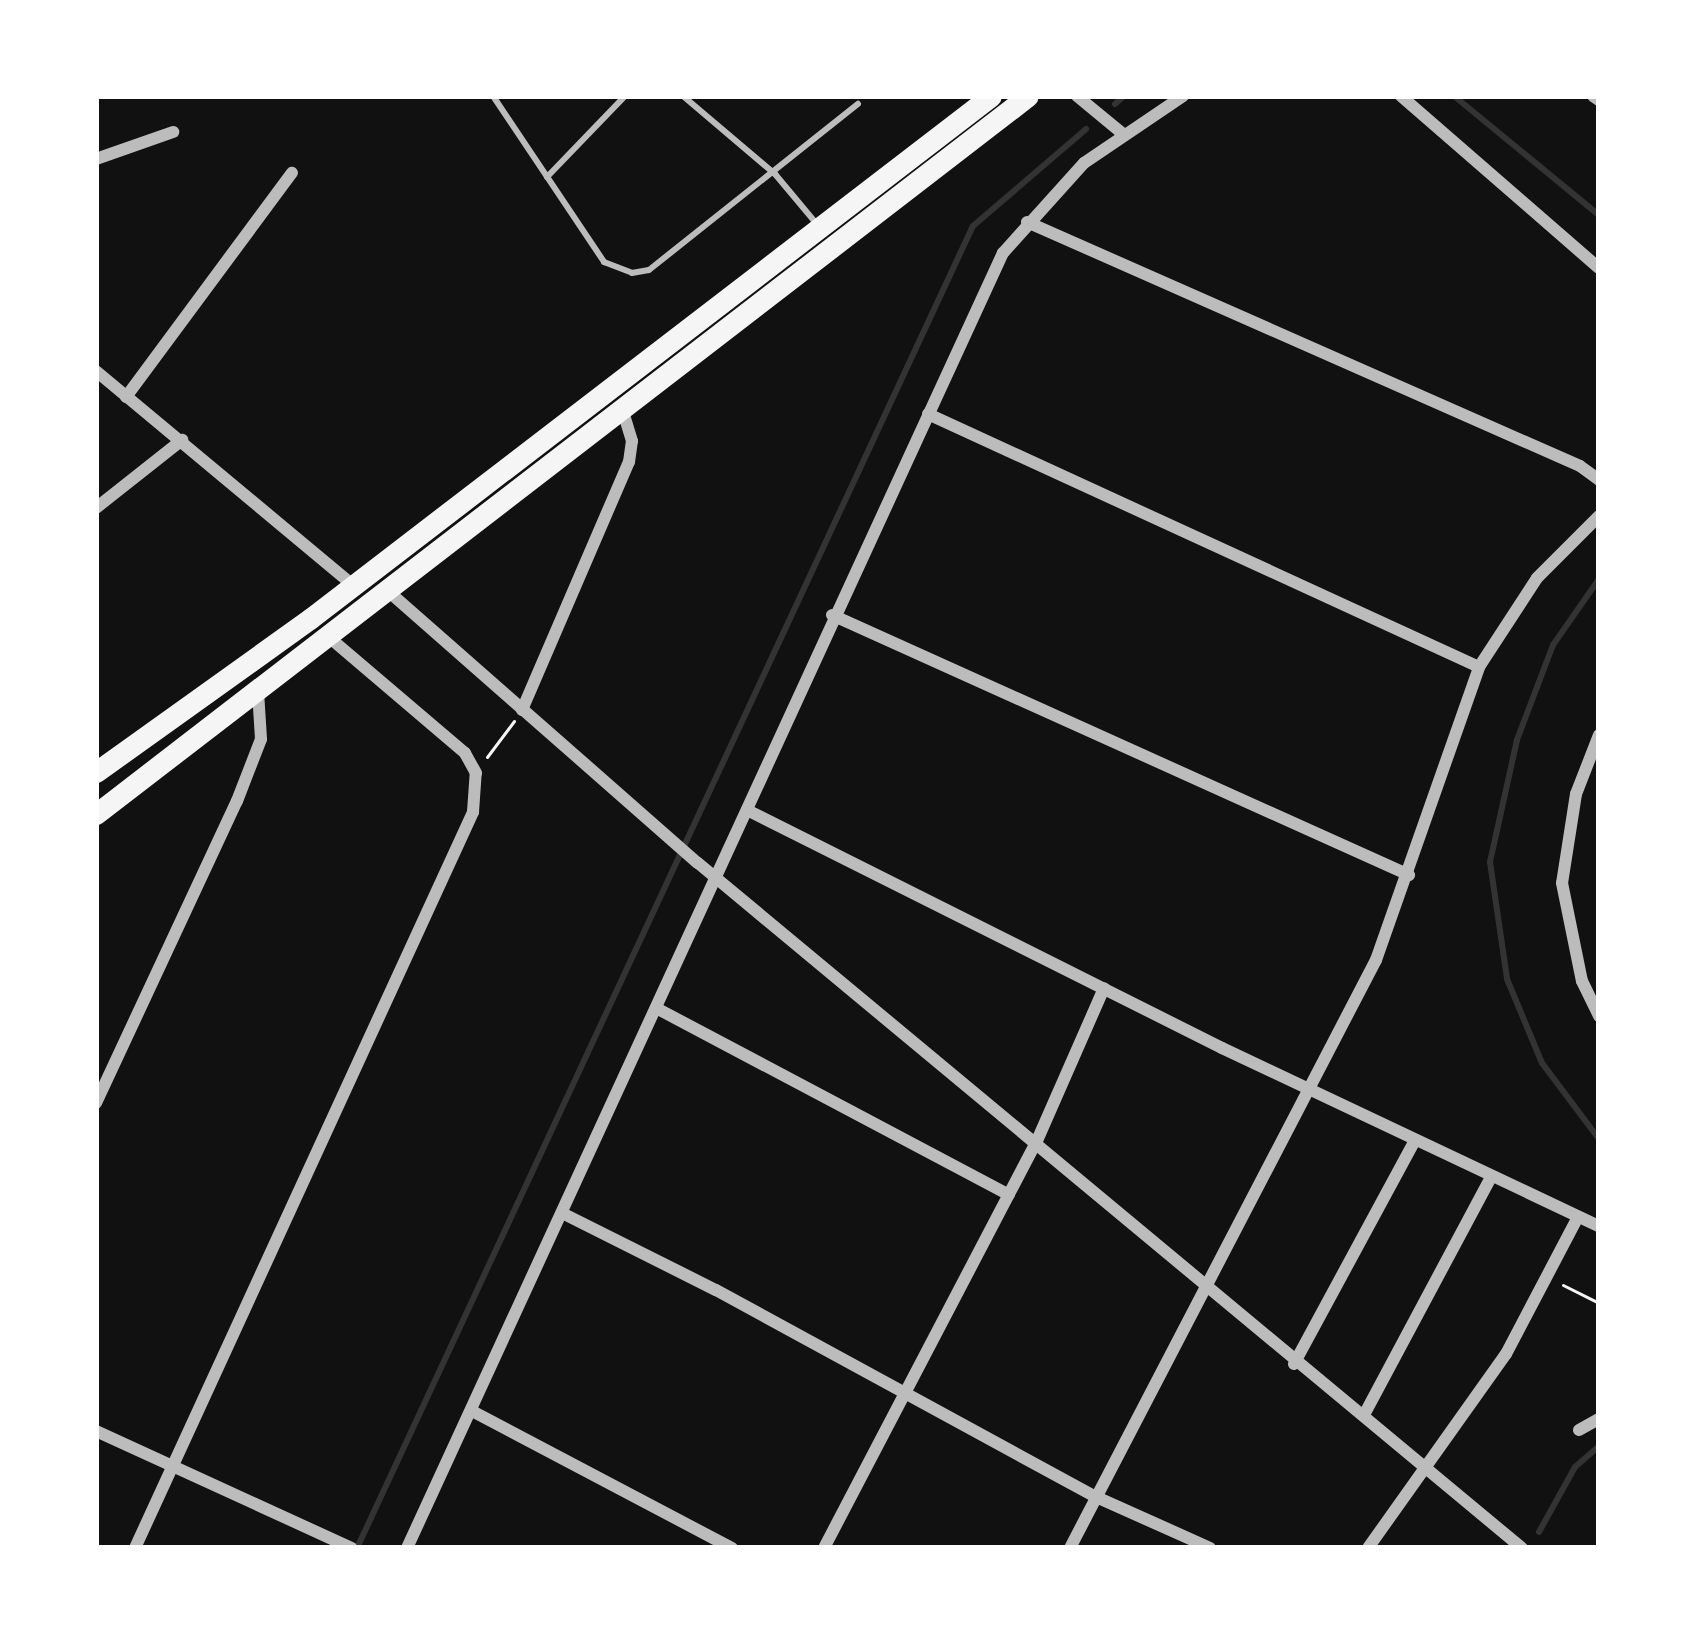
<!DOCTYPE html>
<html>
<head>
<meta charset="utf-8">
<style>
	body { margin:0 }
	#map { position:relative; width:1695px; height:1644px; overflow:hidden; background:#111; font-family:Arial,sans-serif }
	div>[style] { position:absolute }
	.stream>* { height:6px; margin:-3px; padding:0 3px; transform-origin:3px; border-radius:3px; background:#333 }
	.path>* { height:3px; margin:-1.5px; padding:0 1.5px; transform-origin:1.5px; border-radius:1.5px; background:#f5f5f5 }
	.service>* { height:6px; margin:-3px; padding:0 3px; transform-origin:3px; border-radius:3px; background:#bcbcbc }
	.minor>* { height:12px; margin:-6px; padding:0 6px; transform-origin:6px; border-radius:6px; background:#bcbcbc }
	.primary>* { height:21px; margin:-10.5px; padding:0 10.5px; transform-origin:10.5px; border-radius:10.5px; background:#f5f5f5 }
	span { translate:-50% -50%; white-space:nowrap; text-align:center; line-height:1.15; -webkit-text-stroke:9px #fff; paint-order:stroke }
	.frame { position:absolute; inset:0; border:99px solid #fff; pointer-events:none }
</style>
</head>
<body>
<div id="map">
	<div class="stream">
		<i style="left:1454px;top:96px;width:188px;rotate:39.4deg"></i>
		<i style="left:1115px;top:104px;width:12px;rotate:-42deg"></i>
		<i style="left:1599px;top:579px;width:80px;rotate:124.9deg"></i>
		<i style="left:1553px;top:645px;width:102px;rotate:110.8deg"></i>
		<i style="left:1517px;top:740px;width:125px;rotate:102.5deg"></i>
		<i style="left:1490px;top:862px;width:118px;rotate:81.7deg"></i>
		<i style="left:1507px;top:979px;width:91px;rotate:67.4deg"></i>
		<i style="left:1542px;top:1063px;width:95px;rotate:53.1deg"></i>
		<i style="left:1539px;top:1532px;width:74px;rotate:-61deg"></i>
		<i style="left:1575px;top:1467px;width:32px;rotate:-41deg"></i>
		<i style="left:357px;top:1548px;width:1458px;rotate:-65.02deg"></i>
		<i style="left:973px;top:226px;width:149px;rotate:-40.6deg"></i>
	</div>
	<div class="path">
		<i style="left:487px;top:757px;width:45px;rotate:-53.1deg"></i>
		<i style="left:1563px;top:1285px;width:40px;rotate:26.6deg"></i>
	</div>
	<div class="service">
		<i style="left:493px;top:96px;width:200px;rotate:56.2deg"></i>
		<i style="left:604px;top:262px;width:30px;rotate:21deg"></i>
		<i style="left:632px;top:273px;width:17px;rotate:-10deg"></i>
		<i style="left:649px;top:270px;width:267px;rotate:-38.5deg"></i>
		<i style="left:683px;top:96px;width:121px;rotate:40.3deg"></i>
		<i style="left:775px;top:174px;width:64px;rotate:50.1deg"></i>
		<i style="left:547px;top:177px;width:112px;rotate:-46.1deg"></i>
	</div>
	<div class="minor">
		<i style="left:1077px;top:96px;width:60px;rotate:39.6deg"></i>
		<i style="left:1401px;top:96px;width:262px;rotate:41deg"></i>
		<i style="left:1593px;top:96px;width:7px;rotate:34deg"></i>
		<i style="left:96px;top:159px;width:82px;rotate:-19.3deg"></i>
		<i style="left:1027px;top:222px;width:604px;rotate:23.81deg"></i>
		<i style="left:1580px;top:466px;width:24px;rotate:36deg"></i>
		<i style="left:96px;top:371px;width:334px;rotate:39.8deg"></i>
		<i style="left:126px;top:397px;width:279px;rotate:-53.5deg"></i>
		<i style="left:928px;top:414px;width:606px;rotate:24.66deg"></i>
		<i style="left:96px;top:508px;width:110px;rotate:-38.3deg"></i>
		<i style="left:388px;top:591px;width:412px;rotate:41.3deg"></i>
		<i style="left:698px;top:863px;width:1072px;rotate:39.74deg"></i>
		<i style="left:832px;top:615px;width:633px;rotate:24.26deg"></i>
		<i style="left:522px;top:710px;width:270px;rotate:-66.7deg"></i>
		<i style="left:629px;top:462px;width:21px;rotate:-82deg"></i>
		<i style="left:632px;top:441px;width:34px;rotate:-107deg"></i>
		<i style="left:1599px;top:735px;width:63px;rotate:111.3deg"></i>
		<i style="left:1576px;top:794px;width:90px;rotate:98.9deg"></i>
		<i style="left:1562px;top:883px;width:100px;rotate:78.5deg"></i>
		<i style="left:1582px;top:981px;width:39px;rotate:64deg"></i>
		<i style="left:747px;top:810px;width:531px;rotate:26.61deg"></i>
		<i style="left:1222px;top:1048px;width:417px;rotate:25.3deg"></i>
		<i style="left:658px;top:1009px;width:397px;rotate:27.9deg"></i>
		<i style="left:96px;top:1103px;width:333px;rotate:-65deg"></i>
		<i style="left:237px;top:801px;width:66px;rotate:-68.8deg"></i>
		<i style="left:261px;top:739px;width:48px;rotate:-93.6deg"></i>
		<i style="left:562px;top:1213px;width:172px;rotate:26.6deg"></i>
		<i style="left:716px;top:1290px;width:430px;rotate:28.6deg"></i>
		<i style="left:1094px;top:1496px;width:127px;rotate:24.1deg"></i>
		<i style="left:1294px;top:1364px;width:252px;rotate:-61.6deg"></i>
		<i style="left:472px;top:1411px;width:294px;rotate:27.8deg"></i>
		<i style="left:1364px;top:1415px;width:270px;rotate:-61.9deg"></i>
		<i style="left:1579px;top:1430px;width:23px;rotate:-29deg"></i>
		<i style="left:96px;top:1431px;width:281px;rotate:24.6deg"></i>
		<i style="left:135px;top:1548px;width:810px;rotate:-65.33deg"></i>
		<i style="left:473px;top:812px;width:39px;rotate:-86deg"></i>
		<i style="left:476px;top:773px;width:23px;rotate:-119deg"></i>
		<i style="left:465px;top:753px;width:177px;rotate:-139.6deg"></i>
		<i style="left:407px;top:1548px;width:1426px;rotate:-65.29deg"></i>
		<i style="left:1003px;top:253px;width:121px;rotate:-48deg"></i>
		<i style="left:1084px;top:163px;width:120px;rotate:-34.1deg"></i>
		<i style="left:824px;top:1548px;width:457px;rotate:-62.4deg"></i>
		<i style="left:1036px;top:1143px;width:169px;rotate:-66.3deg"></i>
		<i style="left:1070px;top:1548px;width:663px;rotate:-62.51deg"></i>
		<i style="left:1376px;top:960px;width:311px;rotate:-70.6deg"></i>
		<i style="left:1479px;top:667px;width:106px;rotate:-56.9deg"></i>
		<i style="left:1537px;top:578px;width:88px;rotate:-45deg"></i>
		<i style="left:1368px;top:1548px;width:238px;rotate:-54.6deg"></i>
		<i style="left:1506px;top:1354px;width:155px;rotate:-62.3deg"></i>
	</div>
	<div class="primary">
		<i style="left:96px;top:772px;width:264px;rotate:-35.6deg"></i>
		<i style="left:311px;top:618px;width:857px;rotate:-37.51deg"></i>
		<i style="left:96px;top:814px;width:1176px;rotate:-37.61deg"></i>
	</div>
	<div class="frame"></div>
</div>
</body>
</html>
